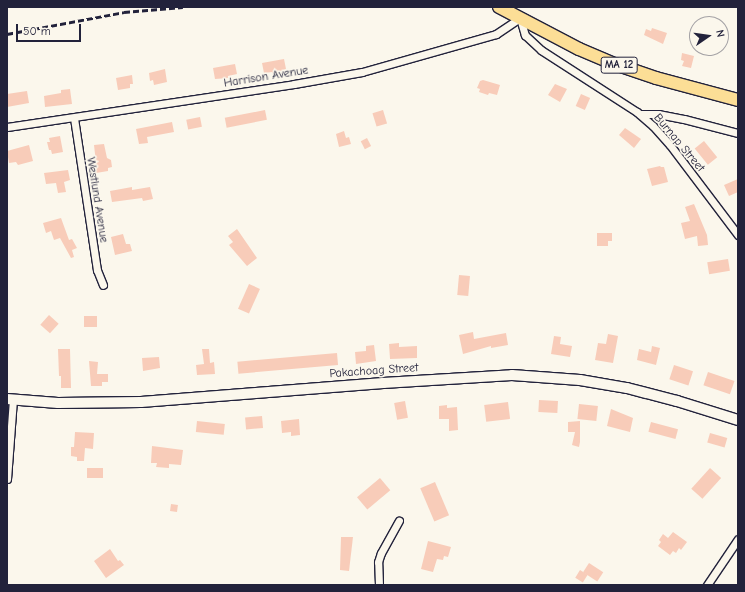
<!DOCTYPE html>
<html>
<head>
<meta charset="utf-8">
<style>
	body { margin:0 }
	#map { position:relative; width:745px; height:592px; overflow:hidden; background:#fbf7ec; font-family:"Comic Neue",sans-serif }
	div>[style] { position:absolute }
	.building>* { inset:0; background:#f8ccb9; transform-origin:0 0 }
	.roads { filter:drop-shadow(1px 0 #22223b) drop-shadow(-1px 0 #22223b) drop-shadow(0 1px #22223b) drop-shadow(0 -1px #22223b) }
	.street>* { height:7px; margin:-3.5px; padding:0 3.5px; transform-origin:3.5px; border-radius:3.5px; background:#fbf7ec }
	.secondary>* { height:10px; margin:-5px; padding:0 5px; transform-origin:5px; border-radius:5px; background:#fbf7ec }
	.primary>* { height:12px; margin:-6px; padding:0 6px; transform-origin:6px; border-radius:6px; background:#fcde96 }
	.rail>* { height:2.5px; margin-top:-1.25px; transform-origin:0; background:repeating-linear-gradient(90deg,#22223b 0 6px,transparent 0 9px) }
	span { translate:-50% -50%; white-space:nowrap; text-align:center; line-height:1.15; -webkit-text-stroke:3.5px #fbf7ec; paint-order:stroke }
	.shield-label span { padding:1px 3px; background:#fbf7ec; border:1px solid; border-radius:3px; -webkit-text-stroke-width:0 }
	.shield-label { font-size:11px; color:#22223b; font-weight:700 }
	.street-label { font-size:12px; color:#22223b }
	.frame { position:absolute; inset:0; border:8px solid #22223b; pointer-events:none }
	.north { position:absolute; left:689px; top:16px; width:40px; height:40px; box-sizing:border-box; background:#fbf7ec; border:1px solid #a4a2a5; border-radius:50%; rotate:77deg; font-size:11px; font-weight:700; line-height:16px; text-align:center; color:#22223b }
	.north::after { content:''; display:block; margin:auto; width:14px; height:18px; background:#22223b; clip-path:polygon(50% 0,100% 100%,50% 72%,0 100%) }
	.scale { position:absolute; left:16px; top:24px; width:65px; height:18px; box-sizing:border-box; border:2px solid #22223b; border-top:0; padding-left:5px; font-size:12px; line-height:14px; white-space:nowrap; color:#22223b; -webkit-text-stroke:3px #fbf7ec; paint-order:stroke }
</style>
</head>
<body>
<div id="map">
	<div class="building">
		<i style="clip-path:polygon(652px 28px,667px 33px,663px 44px,644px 35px,646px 29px,651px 31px)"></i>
		<i style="clip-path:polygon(682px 53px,694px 56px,691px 68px,682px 66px,684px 61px,681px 60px)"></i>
		<i style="clip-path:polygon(284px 59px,286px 69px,273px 74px,272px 72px,264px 73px,262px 63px)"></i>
		<i style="clip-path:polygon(235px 64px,237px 74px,228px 76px,228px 78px,215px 79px,213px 68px)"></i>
		<i style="clip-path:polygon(165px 69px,167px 82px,154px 85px,153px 80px,150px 81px,149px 73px)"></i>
		<i style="clip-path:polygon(132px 75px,133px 84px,130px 84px,130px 88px,118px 90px,116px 78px)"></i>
		<i style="clip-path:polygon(483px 80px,500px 85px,497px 95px,489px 93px,488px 95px,479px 92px,480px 89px,477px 88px,480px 81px)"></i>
		<i style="clip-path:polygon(555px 84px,567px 89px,560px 102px,548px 95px)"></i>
		<i style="clip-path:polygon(70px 89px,72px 104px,45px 107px,44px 96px,61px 93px,61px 90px)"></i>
		<i style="clip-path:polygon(27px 91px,29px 103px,7px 107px,7px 94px)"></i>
		<i style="left:581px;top:94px;width:10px;height:13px;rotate:24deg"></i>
		<i style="left:265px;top:110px;width:10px;height:41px;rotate:79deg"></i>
		<i style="left:383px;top:110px;width:14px;height:11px;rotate:73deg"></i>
		<i style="left:200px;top:117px;width:10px;height:14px;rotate:79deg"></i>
		<i style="clip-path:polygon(172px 122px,174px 132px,147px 137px,148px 143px,139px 144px,136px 129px)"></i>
		<i style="clip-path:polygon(625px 128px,641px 139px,634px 148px,619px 135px)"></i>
		<i style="clip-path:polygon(344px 131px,346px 138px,349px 137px,351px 144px,339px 147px,336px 134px)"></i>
		<i style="clip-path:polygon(60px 136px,63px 152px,52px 154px,51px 150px,49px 150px,47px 142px,50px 142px,49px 138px)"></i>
		<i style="left:367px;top:138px;width:9px;height:7px;rotate:63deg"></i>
		<i style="left:704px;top:141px;width:21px;height:12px;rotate:51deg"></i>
		<i style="clip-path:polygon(104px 144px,107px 158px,111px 160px,112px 167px,108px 168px,108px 171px,96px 173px,94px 163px,96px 163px,94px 145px)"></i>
		<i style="clip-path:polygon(29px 145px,33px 161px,18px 165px,16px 162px,9px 163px,7px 151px)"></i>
		<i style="clip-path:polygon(660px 166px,661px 167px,664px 167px,668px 182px,652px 186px,647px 169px)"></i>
		<i style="clip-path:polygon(68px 170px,70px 180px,64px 182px,66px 192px,58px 193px,56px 183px,46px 184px,44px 173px)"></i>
		<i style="clip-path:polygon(738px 179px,738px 192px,729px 196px,724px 185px)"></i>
		<i style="clip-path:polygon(132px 187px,132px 190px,150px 187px,153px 199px,143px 201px,142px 198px,112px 202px,110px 191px)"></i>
		<i style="clip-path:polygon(694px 204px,707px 235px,708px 245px,698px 246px,697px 236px,685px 239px,681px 223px,690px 221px,685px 207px)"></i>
		<i style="clip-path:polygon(61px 218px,69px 240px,72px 239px,77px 248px,72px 250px,74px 257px,71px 258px,60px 238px,54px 240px,51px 231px,46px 233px,43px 223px)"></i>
		<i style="clip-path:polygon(237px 229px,257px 258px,247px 266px,229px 245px,233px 242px,228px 236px)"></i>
		<i style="clip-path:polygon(597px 233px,612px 233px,612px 241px,608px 241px,608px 246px,597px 246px)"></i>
		<i style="clip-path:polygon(123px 234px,126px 244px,130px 244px,132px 251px,115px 255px,111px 237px)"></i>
		<i style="left:728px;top:259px;width:12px;height:21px;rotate:81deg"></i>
		<i style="left:459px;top:275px;width:11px;height:20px;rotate:5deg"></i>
		<i style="left:249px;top:284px;width:12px;height:27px;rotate:24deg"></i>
		<i style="left:49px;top:315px;width:13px;height:13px;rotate:42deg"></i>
		<i style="left:97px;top:316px;width:11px;height:13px;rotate:90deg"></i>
		<i style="clip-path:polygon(473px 332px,474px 339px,506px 333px,508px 345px,491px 348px,491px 346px,463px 354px,459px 335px)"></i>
		<i style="clip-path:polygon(608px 334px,618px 336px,613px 363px,595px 360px,598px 343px,606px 344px)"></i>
		<i style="clip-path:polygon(554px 336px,561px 337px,560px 344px,572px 346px,570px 357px,551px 354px)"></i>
		<i style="clip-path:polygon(399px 343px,399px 347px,417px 346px,417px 358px,390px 359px,389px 344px)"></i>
		<i style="clip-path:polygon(374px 345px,376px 361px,356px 364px,355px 352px,366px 351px,366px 346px)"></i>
		<i style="clip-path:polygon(652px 346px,660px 348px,656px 365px,637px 360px,639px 349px,651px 352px)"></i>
		<i style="clip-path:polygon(58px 349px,70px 349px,71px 388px,61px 388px,61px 376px,59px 376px)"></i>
		<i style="clip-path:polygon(202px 349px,209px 349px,210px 363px,214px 362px,215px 374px,197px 375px,196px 365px,204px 364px)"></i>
		<i style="left:337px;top:353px;width:12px;height:100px;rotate:85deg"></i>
		<i style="clip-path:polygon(159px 357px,160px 368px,143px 371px,142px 358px)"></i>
		<i style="clip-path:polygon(89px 361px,98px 362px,97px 374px,108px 374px,108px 382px,102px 382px,102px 386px,91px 386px)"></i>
		<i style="left:674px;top:365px;width:20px;height:15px;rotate:18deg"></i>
		<i style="left:708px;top:372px;width:28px;height:14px;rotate:19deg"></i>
		<i style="left:539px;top:400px;width:19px;height:12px;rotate:3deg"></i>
		<i style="left:405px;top:401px;width:17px;height:11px;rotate:80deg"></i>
		<i style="left:508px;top:402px;width:17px;height:24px;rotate:83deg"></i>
		<i style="left:579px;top:404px;width:19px;height:15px;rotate:6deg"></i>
		<i style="clip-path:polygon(447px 405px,447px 408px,457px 407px,458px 430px,449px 431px,449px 419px,439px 419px,439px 406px)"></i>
		<i style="clip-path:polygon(611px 409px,633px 418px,630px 432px,607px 426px)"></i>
		<i style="left:262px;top:416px;width:12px;height:17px;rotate:85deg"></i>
		<i style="clip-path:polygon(299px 419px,300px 435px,291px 436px,291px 432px,282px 433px,281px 421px)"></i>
		<i style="left:197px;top:421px;width:28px;height:11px;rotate:6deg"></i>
		<i style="clip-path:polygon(580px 421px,580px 442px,579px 447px,572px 445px,575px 432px,568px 432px,568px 422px)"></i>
		<i style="left:651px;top:422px;width:28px;height:10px;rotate:15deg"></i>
		<i style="clip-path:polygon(75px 432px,94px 433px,93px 449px,85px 448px,84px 461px,77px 461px,77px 457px,71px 456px,71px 447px,74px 447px)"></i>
		<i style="left:710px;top:433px;width:18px;height:10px;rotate:16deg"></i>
		<i style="clip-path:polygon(152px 446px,183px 450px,181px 465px,169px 464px,169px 468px,156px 467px,157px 463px,151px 463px)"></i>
		<i style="left:87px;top:468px;width:16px;height:10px"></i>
		<i style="left:710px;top:468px;width:15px;height:28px;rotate:42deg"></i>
		<i style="left:380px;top:478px;width:16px;height:30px;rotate:50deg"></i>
		<i style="left:435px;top:482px;width:36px;height:16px;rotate:67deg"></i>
		<i style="left:171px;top:504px;width:7px;height:7px;rotate:8deg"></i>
		<i style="clip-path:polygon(673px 532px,687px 542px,681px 550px,679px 548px,676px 553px,673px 551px,670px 555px,658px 546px,661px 542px,659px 540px,663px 534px,668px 538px)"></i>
		<i style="clip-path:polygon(341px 537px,353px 537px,349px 571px,340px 570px)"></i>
		<i style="clip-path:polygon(428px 541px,451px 547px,448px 557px,444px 556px,443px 560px,437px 559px,433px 572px,421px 569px)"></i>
		<i style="clip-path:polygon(110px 549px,118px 561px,120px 560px,124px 565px,106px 578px,94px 561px)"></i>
		<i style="left:589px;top:563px;width:17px;height:11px;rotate:33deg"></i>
		<i style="left:580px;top:570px;width:9px;height:9px;rotate:32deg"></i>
	</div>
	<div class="roads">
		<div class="street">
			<i style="left:640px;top:114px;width:18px"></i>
			<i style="left:658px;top:114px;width:26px;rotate:11deg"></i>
			<i style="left:684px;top:119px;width:56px;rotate:14.5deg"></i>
			<i style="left:74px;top:118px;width:154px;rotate:81.4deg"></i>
			<i style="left:97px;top:270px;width:16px;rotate:68deg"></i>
			<i style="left:7px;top:127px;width:290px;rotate:-8.5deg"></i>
			<i style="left:294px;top:84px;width:69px;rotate:-10deg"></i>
			<i style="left:362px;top:72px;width:139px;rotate:-15.8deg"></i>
			<i style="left:496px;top:34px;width:29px;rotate:-34deg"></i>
			<i style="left:520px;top:18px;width:18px;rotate:74deg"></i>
			<i style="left:525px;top:35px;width:22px;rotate:43deg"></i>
			<i style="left:541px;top:50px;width:114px;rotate:32.9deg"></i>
			<i style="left:637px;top:112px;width:21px;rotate:41deg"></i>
			<i style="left:653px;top:126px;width:25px;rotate:48deg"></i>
			<i style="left:670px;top:145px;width:113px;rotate:52.9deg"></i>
			<i style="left:7px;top:479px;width:79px;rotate:-85.7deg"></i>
			<i style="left:379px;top:585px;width:23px;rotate:-92deg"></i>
			<i style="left:378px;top:562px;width:9px;rotate:-72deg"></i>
			<i style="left:381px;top:553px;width:37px;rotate:-61deg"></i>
			<i style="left:707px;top:585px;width:55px;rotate:-56deg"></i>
		</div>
		<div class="secondary">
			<i style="left:7px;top:399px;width:51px;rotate:4.5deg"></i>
			<i style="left:58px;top:403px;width:83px;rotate:-0.7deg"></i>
			<i style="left:141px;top:402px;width:243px;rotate:-4.5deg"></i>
			<i style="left:383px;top:383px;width:129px;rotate:-3.5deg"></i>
			<i style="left:512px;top:375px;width:68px;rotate:4.2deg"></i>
			<i style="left:580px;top:380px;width:48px;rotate:9.7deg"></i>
			<i style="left:627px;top:388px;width:52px;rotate:14.6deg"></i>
			<i style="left:677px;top:401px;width:64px;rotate:17.3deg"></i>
		</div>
		<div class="primary">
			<i style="left:499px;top:7px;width:90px;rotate:27.7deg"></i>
			<i style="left:579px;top:49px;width:39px;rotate:23deg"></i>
			<i style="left:615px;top:64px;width:43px;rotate:18.9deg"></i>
			<i style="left:656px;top:78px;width:85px;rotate:15deg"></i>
		</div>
	</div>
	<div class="rail">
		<i style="left:7px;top:34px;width:119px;rotate:-10.6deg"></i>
		<i style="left:124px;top:12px;width:59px;rotate:-4.8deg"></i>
	</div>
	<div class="shield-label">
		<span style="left:619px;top:65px">MA 12</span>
	</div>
	<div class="street-label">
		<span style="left:266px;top:77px;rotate:-9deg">Harrison Avenue</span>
		<span style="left:679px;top:143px;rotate:50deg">Burnap Street</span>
		<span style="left:97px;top:200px;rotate:81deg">Westlund Avenue</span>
		<span style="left:374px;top:371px;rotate:-4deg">Pakachoag Street</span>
	</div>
	<div class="frame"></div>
	<div class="north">N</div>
	<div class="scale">50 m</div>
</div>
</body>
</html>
